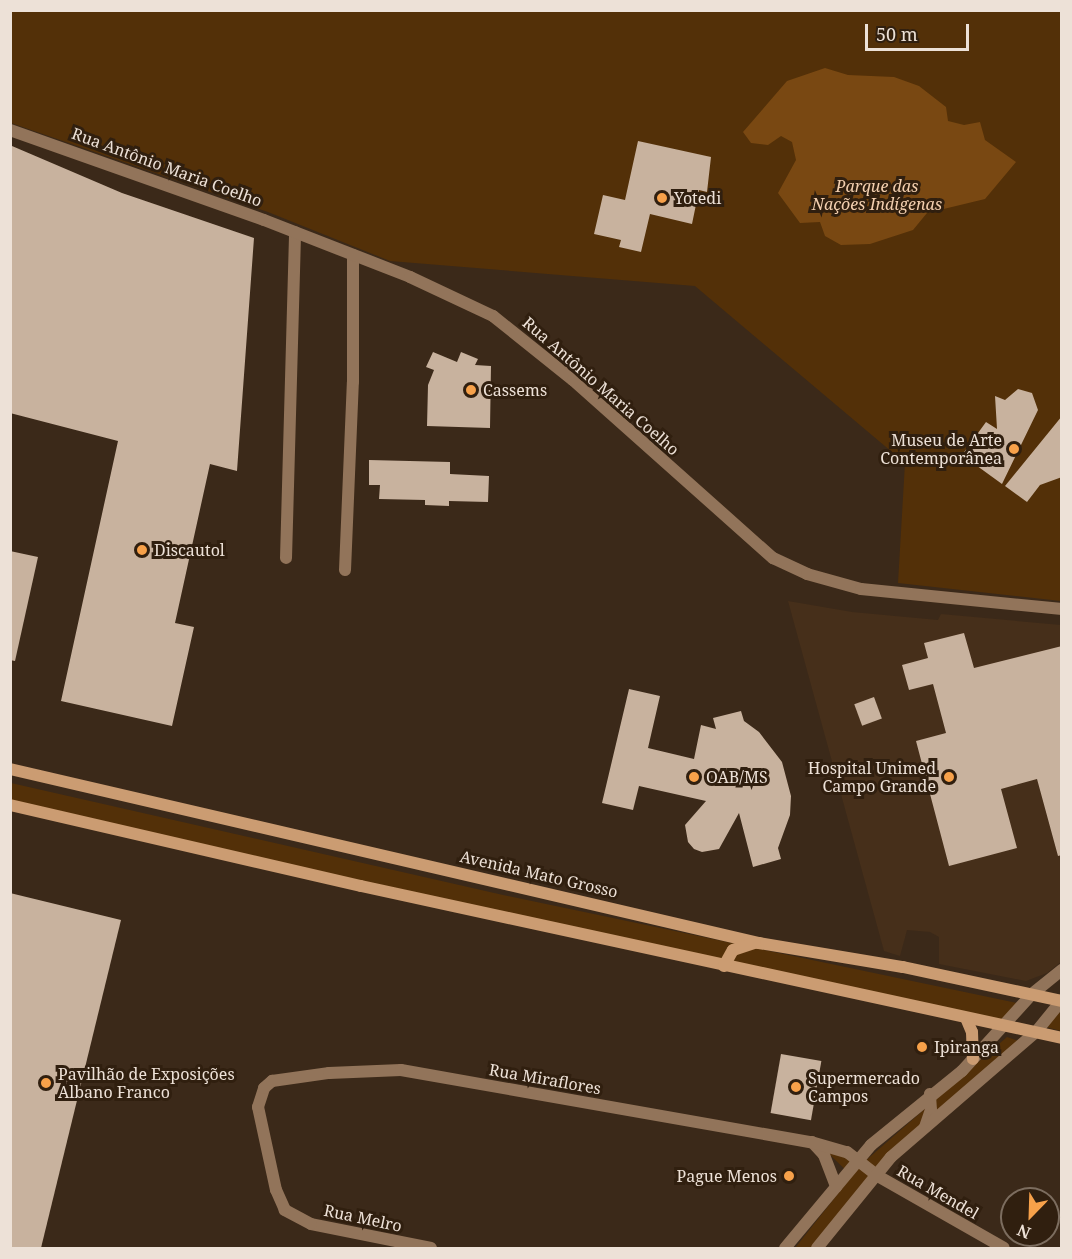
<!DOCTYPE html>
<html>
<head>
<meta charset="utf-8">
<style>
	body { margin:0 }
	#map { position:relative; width:1072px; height:1259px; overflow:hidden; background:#3b2919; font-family:"Noto Serif",serif }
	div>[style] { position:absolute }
	.built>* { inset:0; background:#462f1a }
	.green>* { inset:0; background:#533008 }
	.forest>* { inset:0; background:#794812 }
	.building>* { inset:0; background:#c8b29e; transform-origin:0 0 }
	.minor>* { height:12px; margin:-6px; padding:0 6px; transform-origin:6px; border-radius:6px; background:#92745a }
	.tertiary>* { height:12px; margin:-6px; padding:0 6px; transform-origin:6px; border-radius:6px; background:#92745a }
	.secondary>* { height:12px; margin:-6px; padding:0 6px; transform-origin:6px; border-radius:6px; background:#cb9c72 }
	.dots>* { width:16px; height:16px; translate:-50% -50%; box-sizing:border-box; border:3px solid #301f0f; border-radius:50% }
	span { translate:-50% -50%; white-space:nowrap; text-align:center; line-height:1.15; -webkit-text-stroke:6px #301f0f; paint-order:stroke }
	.street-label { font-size:16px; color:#ede1d7 }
	.park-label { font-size:16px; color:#f3cfaf; font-style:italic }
	.poi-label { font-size:16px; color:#ede1d7 }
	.left { translate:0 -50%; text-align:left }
	.right { translate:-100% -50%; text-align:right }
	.frame { position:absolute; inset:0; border:12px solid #ede1d7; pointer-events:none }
	.north { position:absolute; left:1000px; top:1187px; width:60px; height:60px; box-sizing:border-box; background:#301f0f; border:2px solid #7c6d5f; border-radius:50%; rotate:203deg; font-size:16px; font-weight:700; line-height:24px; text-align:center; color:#ede1d7 }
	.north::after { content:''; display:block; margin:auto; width:21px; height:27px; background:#f7a14a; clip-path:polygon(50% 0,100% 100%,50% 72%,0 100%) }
	.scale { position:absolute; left:865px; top:24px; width:104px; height:27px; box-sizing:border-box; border:3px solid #ede1d7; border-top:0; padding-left:8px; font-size:18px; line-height:21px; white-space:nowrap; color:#ede1d7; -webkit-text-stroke:4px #301f0f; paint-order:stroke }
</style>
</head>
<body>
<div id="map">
	<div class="built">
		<i style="clip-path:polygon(788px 601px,852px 612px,938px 620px,941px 614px,1061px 625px,1062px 961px,1047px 973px,1026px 981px,939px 964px,939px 937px,930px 932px,907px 930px,900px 956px,884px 951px)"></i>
	</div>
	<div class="green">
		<i style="clip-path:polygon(10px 11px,1061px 11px,1061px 601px,898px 583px,905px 463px,695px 286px,390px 261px,268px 212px,11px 123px)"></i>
		<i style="clip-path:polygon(11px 783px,503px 895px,1017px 1003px,1001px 1021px,11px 804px)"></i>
		<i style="clip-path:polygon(1055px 1012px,1061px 1013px,1061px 1031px,1046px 1027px)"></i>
		<i style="clip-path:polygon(1007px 1037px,1019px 1041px,938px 1114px,812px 1248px,795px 1248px,852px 1176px,827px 1152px,863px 1163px)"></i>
	</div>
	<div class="forest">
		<i style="clip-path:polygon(825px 68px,848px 75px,894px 77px,919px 86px,946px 107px,948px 121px,964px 125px,980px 122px,985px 140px,1016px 162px,985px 199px,927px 213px,913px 230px,870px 244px,841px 245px,825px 236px,820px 222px,800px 223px,778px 193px,796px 160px,792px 142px,781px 136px,768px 145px,751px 143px,743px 132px,787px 81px)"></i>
	</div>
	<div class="building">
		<i style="clip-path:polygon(638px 141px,711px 157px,707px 192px,699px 190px,692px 224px,650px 214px,641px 252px,619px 247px,621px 240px,594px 234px,603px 195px,625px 200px)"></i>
		<i style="clip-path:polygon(12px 146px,122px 193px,254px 238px,237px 471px,210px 464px,175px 623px,194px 627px,172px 726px,61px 701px,118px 441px,10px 413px)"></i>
		<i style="clip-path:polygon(433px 352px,457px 362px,461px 352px,478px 359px,475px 365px,491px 366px,490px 428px,427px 426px,428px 385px,434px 370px,426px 367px)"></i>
		<i style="clip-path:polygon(1018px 389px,1032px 393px,1038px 410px,1002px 484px,962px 455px,986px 422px,997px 429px,995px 396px,1005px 400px)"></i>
		<i style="clip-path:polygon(1062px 416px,1062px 477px,1040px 485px,1027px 502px,1005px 486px)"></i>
		<i style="clip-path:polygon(369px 460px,450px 462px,450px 474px,489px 476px,488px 502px,449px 501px,449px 506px,425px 505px,425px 500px,379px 499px,380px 485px,369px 485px)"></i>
		<i style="clip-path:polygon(10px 551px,38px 557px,15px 661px,10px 660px)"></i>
		<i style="clip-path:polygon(964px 633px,974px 668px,1062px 646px,1062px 855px,1058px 856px,1037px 779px,1001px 789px,1017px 848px,949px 866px,916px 741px,946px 733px,933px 684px,909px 690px,902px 665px,928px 658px,924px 643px)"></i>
		<i style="clip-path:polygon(629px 689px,660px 696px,648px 748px,694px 759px,701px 725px,716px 729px,713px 718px,741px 711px,744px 721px,759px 732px,782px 762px,791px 796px,790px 815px,778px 848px,781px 859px,753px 867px,739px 813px,719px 849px,702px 852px,694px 849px,688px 842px,685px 825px,706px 801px,639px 786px,633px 810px,602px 803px)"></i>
		<i style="left:874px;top:697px;width:23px;height:21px;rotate:70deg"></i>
		<i style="clip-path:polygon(10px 893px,121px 920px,41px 1248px,10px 1247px)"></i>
		<i style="left:781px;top:1054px;width:41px;height:60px;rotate:10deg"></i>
	</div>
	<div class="minor">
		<i style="left:286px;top:558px;width:326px;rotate:-88.4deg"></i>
		<i style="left:345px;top:570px;width:188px;rotate:-87.6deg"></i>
		<i style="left:353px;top:382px;width:127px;rotate:-90deg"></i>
		<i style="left:812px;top:1142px;width:18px;rotate:47deg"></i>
		<i style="left:824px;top:1155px;width:34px;rotate:69deg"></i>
		<i style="left:431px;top:1248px;width:122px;rotate:-168.7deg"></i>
		<i style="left:311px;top:1224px;width:30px;rotate:-152deg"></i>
		<i style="left:285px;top:1210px;width:22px;rotate:-114deg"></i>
		<i style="left:276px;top:1190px;width:85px;rotate:-102.2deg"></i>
		<i style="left:258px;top:1107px;width:20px;rotate:-72deg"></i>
		<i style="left:264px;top:1088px;width:11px;rotate:-41deg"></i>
		<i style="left:272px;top:1081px;width:58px;rotate:-8deg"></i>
		<i style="left:329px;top:1073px;width:72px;rotate:-2.4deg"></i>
		<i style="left:401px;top:1070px;width:416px;rotate:10deg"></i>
		<i style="left:811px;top:1142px;width:37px;rotate:16deg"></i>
		<i style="left:847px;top:1152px;width:37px;rotate:38deg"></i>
		<i style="left:876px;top:1175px;width:147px;rotate:29.7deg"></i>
	</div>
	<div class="tertiary">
		<i style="left:10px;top:130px;width:269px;rotate:19.5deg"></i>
		<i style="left:264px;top:220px;width:157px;rotate:21.3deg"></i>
		<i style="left:410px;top:277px;width:92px;rotate:25.2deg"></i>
		<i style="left:493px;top:316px;width:102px;rotate:38.7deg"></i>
		<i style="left:573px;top:380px;width:268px;rotate:41.7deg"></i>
		<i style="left:773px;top:558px;width:38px;rotate:25deg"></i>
		<i style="left:807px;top:574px;width:56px;rotate:15.5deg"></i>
		<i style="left:861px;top:589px;width:202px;rotate:5.7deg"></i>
		<i style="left:925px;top:1127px;width:18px;rotate:-71deg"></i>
		<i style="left:931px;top:1110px;width:16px;rotate:-94deg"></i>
		<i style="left:785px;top:1248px;width:134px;rotate:-50.1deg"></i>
		<i style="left:871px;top:1145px;width:117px;rotate:-39.1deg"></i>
		<i style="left:962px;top:1071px;width:104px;rotate:-47.7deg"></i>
		<i style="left:1032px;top:994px;width:38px;rotate:-39deg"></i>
		<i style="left:817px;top:1248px;width:117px;rotate:-50.9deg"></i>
		<i style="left:891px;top:1157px;width:191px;rotate:-40.8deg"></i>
		<i style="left:1036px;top:1032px;width:41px;rotate:-50.9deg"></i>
	</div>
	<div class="secondary">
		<i style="left:10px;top:769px;width:769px;rotate:13.08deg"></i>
		<i style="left:759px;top:943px;width:146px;rotate:9.5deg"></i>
		<i style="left:903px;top:967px;width:163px;rotate:12.1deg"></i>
		<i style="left:10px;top:805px;width:360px;rotate:13deg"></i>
		<i style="left:361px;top:886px;width:717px;rotate:12.23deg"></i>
		<i style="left:724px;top:966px;width:18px;rotate:-61deg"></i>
		<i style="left:733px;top:950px;width:23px;rotate:-18deg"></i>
		<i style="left:966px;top:1018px;width:15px;rotate:67deg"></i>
		<i style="left:972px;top:1032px;width:27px;rotate:88deg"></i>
	</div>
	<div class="dots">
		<i style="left:662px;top:198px;background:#f7a14a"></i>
		<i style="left:471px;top:390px;background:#f7a14a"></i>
		<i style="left:1014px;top:449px;background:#f7a14a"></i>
		<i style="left:142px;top:550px;background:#f7a14a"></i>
		<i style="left:694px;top:777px;background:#f7a14a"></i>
		<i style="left:949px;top:777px;background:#f7a14a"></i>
		<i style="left:922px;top:1047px;background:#f7a14a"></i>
		<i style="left:46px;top:1083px;background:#f7a14a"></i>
		<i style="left:796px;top:1087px;background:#f7a14a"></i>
		<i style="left:789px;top:1176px;background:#f7a14a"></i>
	</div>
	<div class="street-label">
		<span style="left:167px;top:167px;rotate:20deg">Rua Antônio Maria Coelho</span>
		<span style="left:601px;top:386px;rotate:41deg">Rua Antônio Maria Coelho</span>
		<span style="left:539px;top:874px;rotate:13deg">Avenida Mato Grosso</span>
		<span style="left:545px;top:1079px;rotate:10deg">Rua Miraflores</span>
		<span style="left:938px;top:1192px;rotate:30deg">Rua Mendel</span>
		<span style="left:363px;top:1218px;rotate:12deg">Rua Melro</span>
	</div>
	<div class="park-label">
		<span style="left:877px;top:195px">Parque das<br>Nações Indígenas</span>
	</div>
	<div class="poi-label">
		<span class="left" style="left:674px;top:198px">Yotedi</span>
		<span class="left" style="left:483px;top:390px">Cassems</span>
		<span class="right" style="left:1002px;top:449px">Museu de Arte<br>Contemporânea</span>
		<span class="left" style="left:154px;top:550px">Discautol</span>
		<span class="right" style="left:936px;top:777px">Hospital Unimed<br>Campo Grande</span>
		<span class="left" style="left:706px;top:777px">OAB/MS</span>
		<span class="left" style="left:934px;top:1047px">Ipiranga</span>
		<span class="left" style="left:58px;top:1083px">Pavilhão de Exposições<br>Albano Franco</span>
		<span class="left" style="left:808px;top:1087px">Supermercado<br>Campos</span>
		<span class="right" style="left:777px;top:1176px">Pague Menos</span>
	</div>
	<div class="frame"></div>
	<div class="north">N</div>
	<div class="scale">50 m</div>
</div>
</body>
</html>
